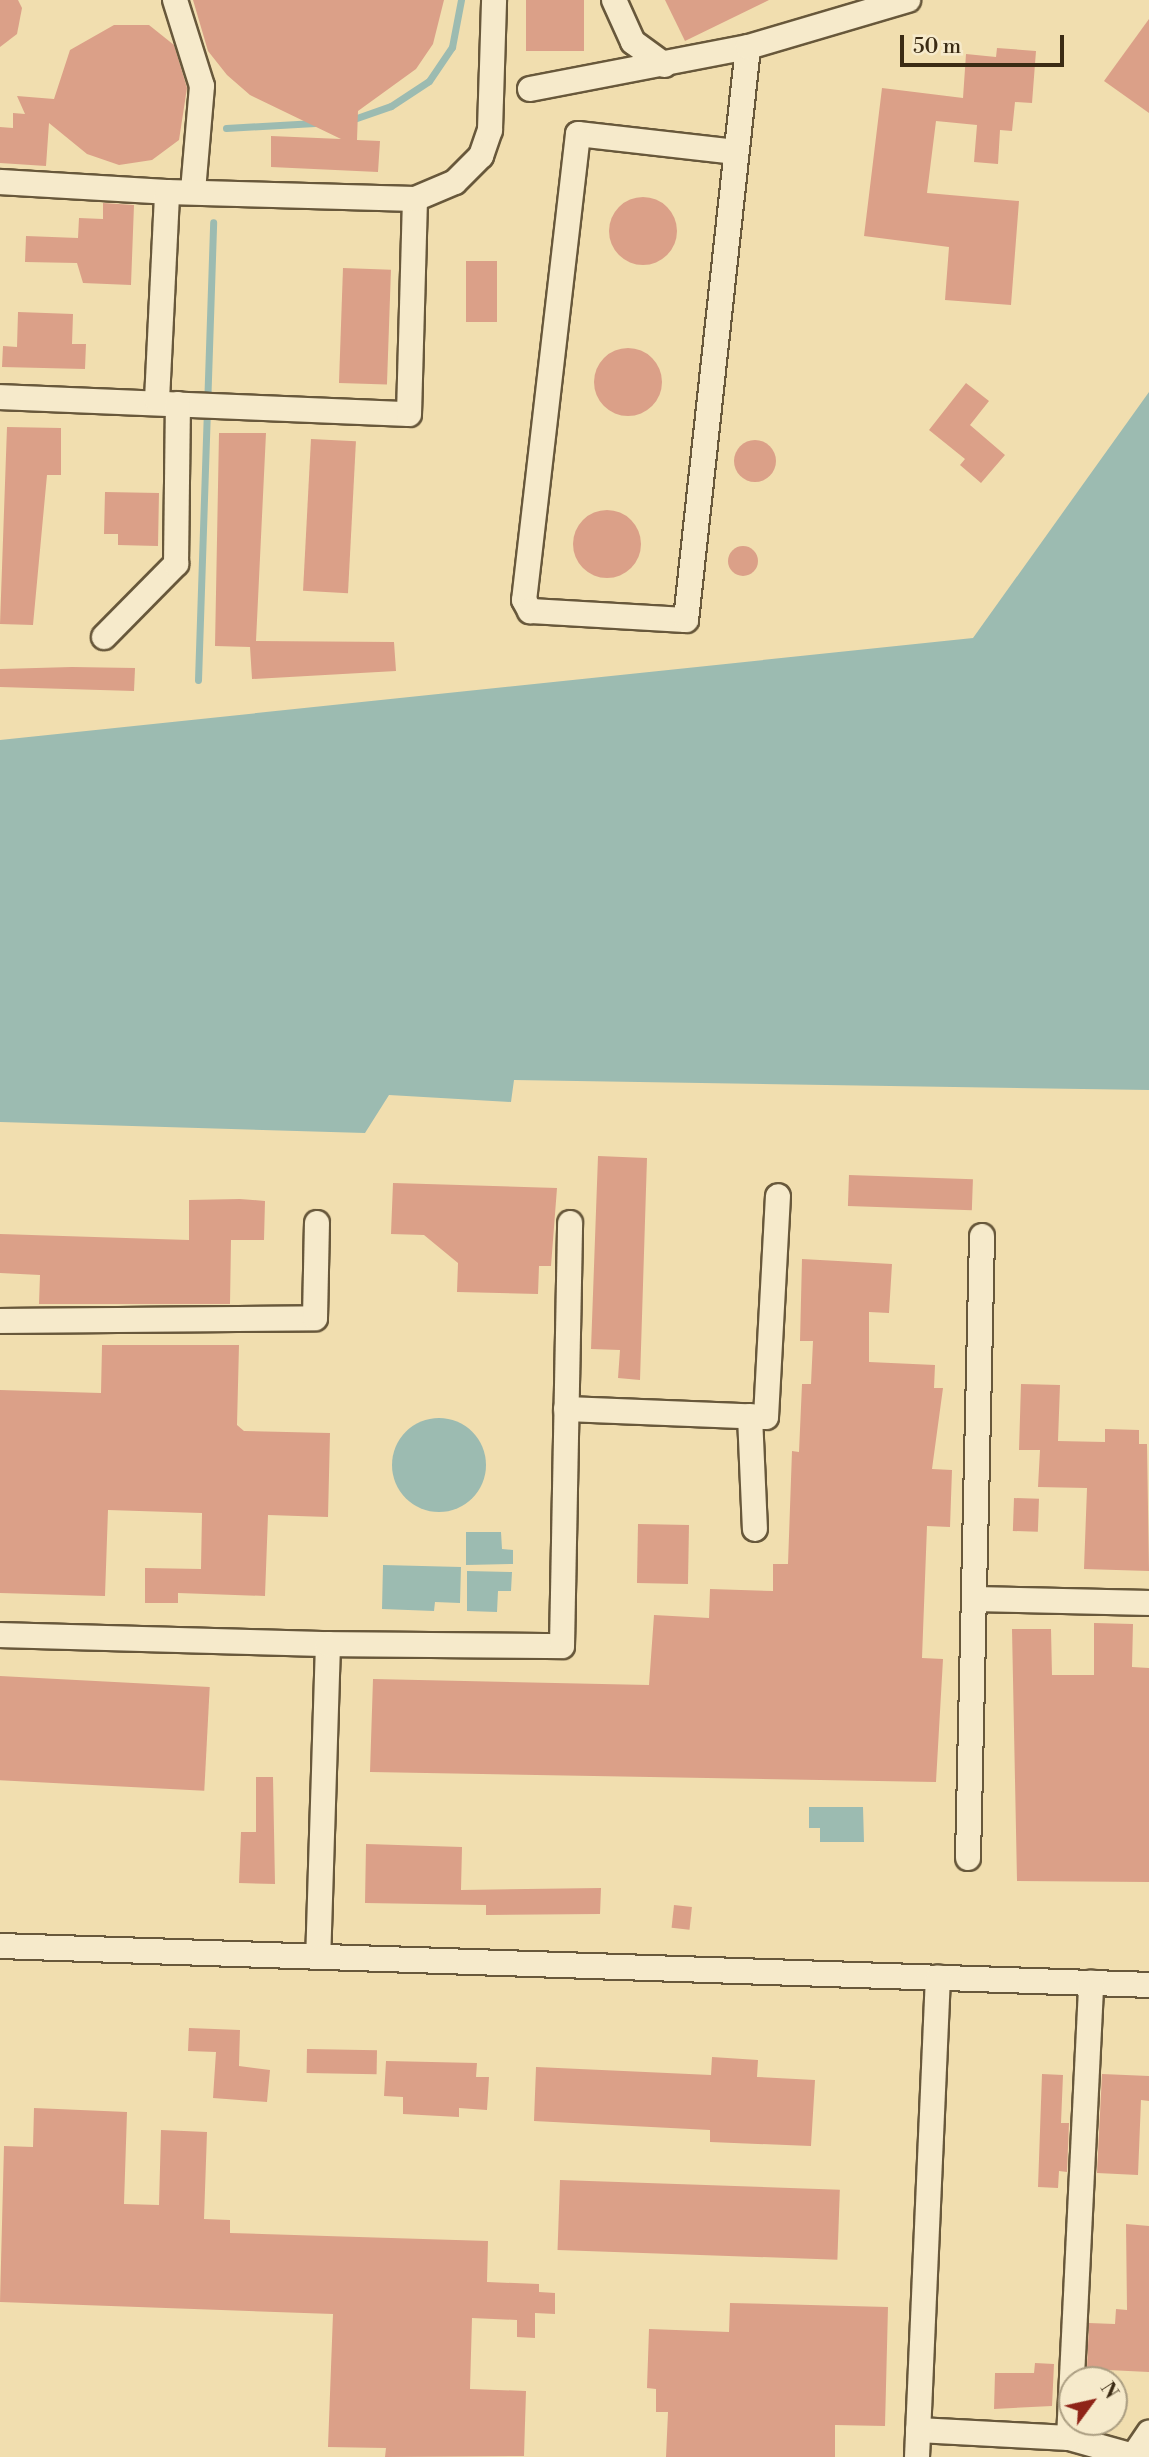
<!DOCTYPE html>
<html>
<head>
<meta charset="utf-8">
<style>
	body { margin:0 }
	#map { position:relative; width:1149px; height:2457px; overflow:hidden; background:#f1deaf; font-family:"Libre Bodoni",serif }
	div>[style] { position:absolute }
	.water>* { inset:0; background:#9cbbb1 }
	.round { border-radius:50% }
	.stream>* { height:7px; margin:-3.5px; padding:0 3.5px; transform-origin:3.5px; border-radius:3.5px; background:#9cbbb1 }
	.building>* { inset:0; background:#dba088; transform-origin:0 0 }
	.roads { filter:drop-shadow(2px 0 #68583b) drop-shadow(-2px 0 #68583b) drop-shadow(0 2px #68583b) drop-shadow(0 -2px #68583b) }
	.minor>* { height:24px; margin:-12px; padding:0 12px; transform-origin:12px; border-radius:12px; background:#f6eacb }
	span { translate:-50% -50%; white-space:nowrap; text-align:center; line-height:1.15; -webkit-text-stroke:5px #f6eacb; paint-order:stroke }
	.north { position:absolute; left:1058px; top:2366px; width:70px; height:70px; box-sizing:border-box; background:#f6eacb; border:2px solid #ab9e82; border-radius:50%; rotate:57deg; font-size:19px; font-weight:700; line-height:28px; text-align:center; color:#3b2b14 }
	.north::after { content:''; display:block; margin:auto; width:24px; height:32px; background:#8f2418; clip-path:polygon(50% 0,100% 100%,50% 72%,0 100%) }
	.scale { position:absolute; left:900px; top:35px; width:164px; height:32px; box-sizing:border-box; border:4px solid #3b2b14; border-top:0; padding-left:9px; font-size:21px; line-height:24px; white-space:nowrap; color:#3b2b14; -webkit-text-stroke:5px #f6eacb; paint-order:stroke }
</style>
</head>
<body>
<div id="map">
	<div class="water">
		<i style="clip-path:polygon(1149px 392px,1149px 1090px,514px 1080px,511px 1102px,389px 1095px,365px 1133px,0 1122px,0 740px,973px 638px)"></i>
		<i class="round" style="left:392px;top:1418px;width:94px;height:94px"></i>
		<i style="clip-path:polygon(466px 1532px,501px 1532px,502px 1549px,513px 1550px,513px 1564px,466px 1565px)"></i>
		<i style="clip-path:polygon(383px 1565px,461px 1567px,460px 1603px,435px 1602px,434px 1611px,382px 1609px)"></i>
		<i style="clip-path:polygon(467px 1571px,512px 1572px,511px 1591px,498px 1591px,497px 1612px,467px 1611px)"></i>
		<i style="clip-path:polygon(809px 1807px,863px 1807px,864px 1842px,820px 1842px,820px 1828px,809px 1828px)"></i>
	</div>
	<div class="stream">
		<i style="left:351px;top:120px;width:42px;rotate:-19.3deg"></i>
		<i style="left:391px;top:106px;width:45px;rotate:-33.3deg"></i>
		<i style="left:429px;top:81px;width:41px;rotate:-55.9deg"></i>
		<i style="left:452px;top:47px;width:48px;rotate:-79.2deg"></i>
		<i style="left:226px;top:128px;width:89px;rotate:-3.2deg"></i>
		<i style="left:198px;top:680px;width:458px;rotate:-88.1deg"></i>
	</div>
	<div class="building">
		<i style="clip-path:polygon(0 0,18px 0,22px 8px,17px 34px,0 47px)"></i>
		<i style="clip-path:polygon(193px 0,444px 0,433px 44px,416px 69px,358px 111px,357px 140px,380px 141px,378px 172px,271px 167px,271px 136px,341px 139px,250px 95px,227px 75px,208px 51px)"></i>
		<i style="left:526px;top:0;width:58px;height:51px"></i>
		<i style="clip-path:polygon(665px 0,769px 0,685px 41px)"></i>
		<i style="clip-path:polygon(1149px 19px,1149px 113px,1104px 81px)"></i>
		<i style="clip-path:polygon(114px 25px,149px 25px,174px 45px,187px 88px,179px 140px,152px 160px,119px 165px,87px 154px,49px 123px,46px 166px,0 163px,0 127px,13px 128px,13px 113px,25px 114px,17px 96px,54px 99px,70px 50px)"></i>
		<i style="clip-path:polygon(997px 48px,1036px 51px,1032px 103px,1015px 102px,1012px 131px,1000px 130px,998px 164px,974px 162px,977px 125px,936px 121px,927px 193px,1019px 201px,1011px 305px,945px 300px,949px 247px,864px 236px,882px 88px,963px 98px,966px 54px,996px 57px)"></i>
		<i class="round" style="left:609px;top:197px;width:68px;height:68px"></i>
		<i style="clip-path:polygon(103px 203px,134px 205px,131px 285px,83px 283px,77px 263px,25px 262px,26px 236px,78px 238px,79px 218px,103px 219px)"></i>
		<i style="left:466px;top:261px;width:31px;height:61px"></i>
		<i style="left:343px;top:268px;width:48px;height:115px;rotate:2deg"></i>
		<i style="clip-path:polygon(18px 312px,73px 314px,72px 344px,86px 344px,85px 369px,2px 367px,3px 346px,17px 347px)"></i>
		<i class="round" style="left:594px;top:348px;width:68px;height:68px"></i>
		<i style="clip-path:polygon(966px 383px,989px 401px,970px 425px,1005px 455px,981px 483px,960px 465px,965px 459px,929px 430px)"></i>
		<i style="clip-path:polygon(7px 427px,61px 428px,61px 475px,47px 475px,33px 625px,0 624px)"></i>
		<i style="clip-path:polygon(219px 433px,266px 433px,256px 641px,394px 642px,396px 671px,252px 679px,250px 647px,215px 646px)"></i>
		<i style="left:311px;top:439px;width:45px;height:152px;rotate:3deg"></i>
		<i class="round" style="left:734px;top:440px;width:42px;height:42px"></i>
		<i style="clip-path:polygon(105px 492px,159px 493px,158px 546px,118px 545px,118px 534px,104px 534px)"></i>
		<i class="round" style="left:573px;top:510px;width:68px;height:68px"></i>
		<i class="round" style="left:728px;top:546px;width:30px;height:30px"></i>
		<i style="clip-path:polygon(72px 667px,135px 668px,134px 691px,0 687px,0 669px)"></i>
		<i style="clip-path:polygon(598px 1156px,647px 1158px,640px 1380px,618px 1378px,620px 1350px,591px 1349px)"></i>
		<i style="left:849px;top:1175px;width:124px;height:31px;rotate:2deg"></i>
		<i style="clip-path:polygon(393px 1183px,557px 1188px,551px 1266px,539px 1266px,538px 1294px,457px 1292px,458px 1263px,424px 1235px,391px 1234px)"></i>
		<i style="clip-path:polygon(240px 1199px,265px 1201px,264px 1240px,231px 1240px,230px 1304px,39px 1304px,40px 1275px,0 1273px,0 1234px,189px 1240px,189px 1200px)"></i>
		<i style="clip-path:polygon(802px 1259px,892px 1264px,889px 1313px,869px 1312px,869px 1362px,935px 1365px,934px 1388px,943px 1388px,932px 1469px,952px 1470px,950px 1527px,927px 1526px,922px 1658px,943px 1659px,936px 1782px,370px 1772px,373px 1679px,649px 1685px,654px 1615px,709px 1618px,710px 1589px,773px 1591px,773px 1564px,788px 1564px,792px 1451px,799px 1452px,802px 1384px,811px 1384px,813px 1341px,800px 1341px)"></i>
		<i style="clip-path:polygon(102px 1345px,239px 1345px,237px 1425px,244px 1431px,330px 1433px,328px 1517px,268px 1515px,265px 1596px,178px 1593px,178px 1603px,145px 1603px,145px 1568px,201px 1569px,202px 1513px,108px 1510px,105px 1596px,0 1593px,0 1390px,101px 1393px)"></i>
		<i style="clip-path:polygon(1021px 1384px,1060px 1385px,1058px 1441px,1105px 1442px,1105px 1429px,1139px 1430px,1139px 1444px,1147px 1444px,1149px 1571px,1084px 1569px,1087px 1488px,1038px 1487px,1040px 1450px,1019px 1450px)"></i>
		<i style="left:1014px;top:1498px;width:25px;height:33px;rotate:2deg"></i>
		<i style="left:638px;top:1524px;width:51px;height:59px;rotate:1deg"></i>
		<i style="clip-path:polygon(1094px 1623px,1133px 1624px,1132px 1667px,1149px 1668px,1149px 1882px,1017px 1881px,1012px 1629px,1051px 1629px,1052px 1675px,1094px 1675px)"></i>
		<i style="left:0;top:1676px;width:210px;height:104px;rotate:3deg"></i>
		<i style="clip-path:polygon(256px 1777px,273px 1777px,275px 1884px,239px 1883px,241px 1832px,256px 1832px)"></i>
		<i style="clip-path:polygon(366px 1844px,462px 1847px,461px 1890px,601px 1888px,600px 1914px,486px 1915px,486px 1905px,365px 1903px)"></i>
		<i style="left:674px;top:1905px;width:18px;height:23px;rotate:6deg"></i>
		<i style="clip-path:polygon(189px 2028px,240px 2030px,239px 2066px,270px 2070px,267px 2102px,213px 2098px,216px 2052px,188px 2051px)"></i>
		<i style="left:307px;top:2049px;width:70px;height:24px;rotate:1deg"></i>
		<i style="clip-path:polygon(712px 2057px,758px 2060px,757px 2077px,815px 2080px,811px 2146px,710px 2142px,710px 2130px,534px 2121px,536px 2067px,711px 2075px)"></i>
		<i style="clip-path:polygon(386px 2061px,477px 2063px,476px 2077px,489px 2077px,487px 2110px,459px 2108px,459px 2117px,403px 2114px,403px 2097px,384px 2096px)"></i>
		<i style="clip-path:polygon(1042px 2074px,1063px 2075px,1061px 2123px,1069px 2123px,1067px 2172px,1059px 2171px,1058px 2188px,1038px 2187px)"></i>
		<i style="clip-path:polygon(1102px 2074px,1149px 2076px,1149px 2101px,1141px 2100px,1138px 2175px,1097px 2173px)"></i>
		<i style="clip-path:polygon(34px 2108px,127px 2112px,124px 2204px,159px 2205px,161px 2130px,207px 2132px,204px 2219px,230px 2220px,230px 2233px,488px 2241px,487px 2282px,539px 2284px,539px 2292px,555px 2293px,555px 2314px,535px 2313px,535px 2338px,517px 2337px,517px 2320px,472px 2318px,470px 2389px,526px 2391px,524px 2456px,385px 2457px,386px 2448px,328px 2447px,333px 2314px,0 2302px,4px 2146px,33px 2147px)"></i>
		<i style="left:560px;top:2180px;width:280px;height:70px;rotate:2deg"></i>
		<i style="clip-path:polygon(1126px 2224px,1149px 2226px,1149px 2372px,1087px 2369px,1089px 2323px,1115px 2324px,1116px 2309px,1127px 2310px)"></i>
		<i style="clip-path:polygon(730px 2303px,888px 2307px,885px 2426px,835px 2425px,835px 2457px,666px 2457px,668px 2412px,656px 2412px,656px 2389px,647px 2388px,649px 2329px,729px 2332px)"></i>
		<i style="clip-path:polygon(1035px 2363px,1054px 2364px,1052px 2406px,994px 2409px,995px 2373px,1034px 2373px)"></i>
	</div>
	<div class="roads">
		<div class="minor">
			<i style="left:175px;top:0;width:90px;rotate:72.6deg"></i>
			<i style="left:202px;top:86px;width:106px;rotate:94.9deg"></i>
			<i style="left:614px;top:0;width:46px;rotate:65.7deg"></i>
			<i style="left:633px;top:42px;width:39px;rotate:36deg"></i>
			<i style="left:530px;top:89px;width:222px;rotate:-10.9deg"></i>
			<i style="left:736px;top:152px;width:159px;rotate:-173.5deg"></i>
			<i style="left:578px;top:134px;width:469px;rotate:96.6deg"></i>
			<i style="left:524px;top:600px;width:13px;rotate:61deg"></i>
			<i style="left:530px;top:611px;width:156px;rotate:3.3deg"></i>
			<i style="left:686px;top:620px;width:576px;rotate:-83.82deg"></i>
			<i style="left:748px;top:47px;width:167px;rotate:-16.4deg"></i>
			<i style="left:0;top:182px;width:167px;rotate:3.4deg"></i>
			<i style="left:0;top:397px;width:409px;rotate:2.4deg"></i>
			<i style="left:409px;top:414px;width:215px;rotate:-88.4deg"></i>
			<i style="left:157px;top:400px;width:208px;rotate:-87.2deg"></i>
			<i style="left:167px;top:192px;width:248px;rotate:1.6deg"></i>
			<i style="left:415px;top:199px;width:43px;rotate:-23deg"></i>
			<i style="left:455px;top:182px;width:37px;rotate:-45deg"></i>
			<i style="left:481px;top:156px;width:28px;rotate:-71deg"></i>
			<i style="left:490px;top:130px;width:130px;rotate:-88.2deg"></i>
			<i style="left:104px;top:637px;width:103px;rotate:-45.4deg"></i>
			<i style="left:176px;top:564px;width:160px;rotate:-89.3deg"></i>
			<i style="left:0;top:1321px;width:315px;rotate:-0.5deg"></i>
			<i style="left:315px;top:1318px;width:95px;rotate:-88.8deg"></i>
			<i style="left:566px;top:1409px;width:200px;rotate:2.3deg"></i>
			<i style="left:766px;top:1417px;width:221px;rotate:-86.9deg"></i>
			<i style="left:750px;top:1416px;width:113px;rotate:87.5deg"></i>
			<i style="left:976px;top:1599px;width:173px;rotate:1.3deg"></i>
			<i style="left:0;top:1635px;width:328px;rotate:1.6deg"></i>
			<i style="left:328px;top:1644px;width:312px;rotate:91.8deg"></i>
			<i style="left:328px;top:1644px;width:234px;rotate:0.5deg"></i>
			<i style="left:562px;top:1646px;width:423px;rotate:-88.9deg"></i>
			<i style="left:968px;top:1858px;width:622px;rotate:-88.71deg"></i>
			<i style="left:0;top:1946px;width:1150px;rotate:1.94deg"></i>
			<i style="left:918px;top:2430px;width:151px;rotate:3deg"></i>
			<i style="left:1069px;top:2438px;width:71px;rotate:15.6deg"></i>
			<i style="left:1069px;top:2438px;width:456px;rotate:-87.2deg"></i>
			<i style="left:1134px;top:2455px;width:27px;rotate:-56deg"></i>
			<i style="left:917px;top:2457px;width:480px;rotate:-87.5deg"></i>
		</div>
	</div>
	<div class="north">N</div>
	<div class="scale">50 m</div>
</div>
</body>
</html>
